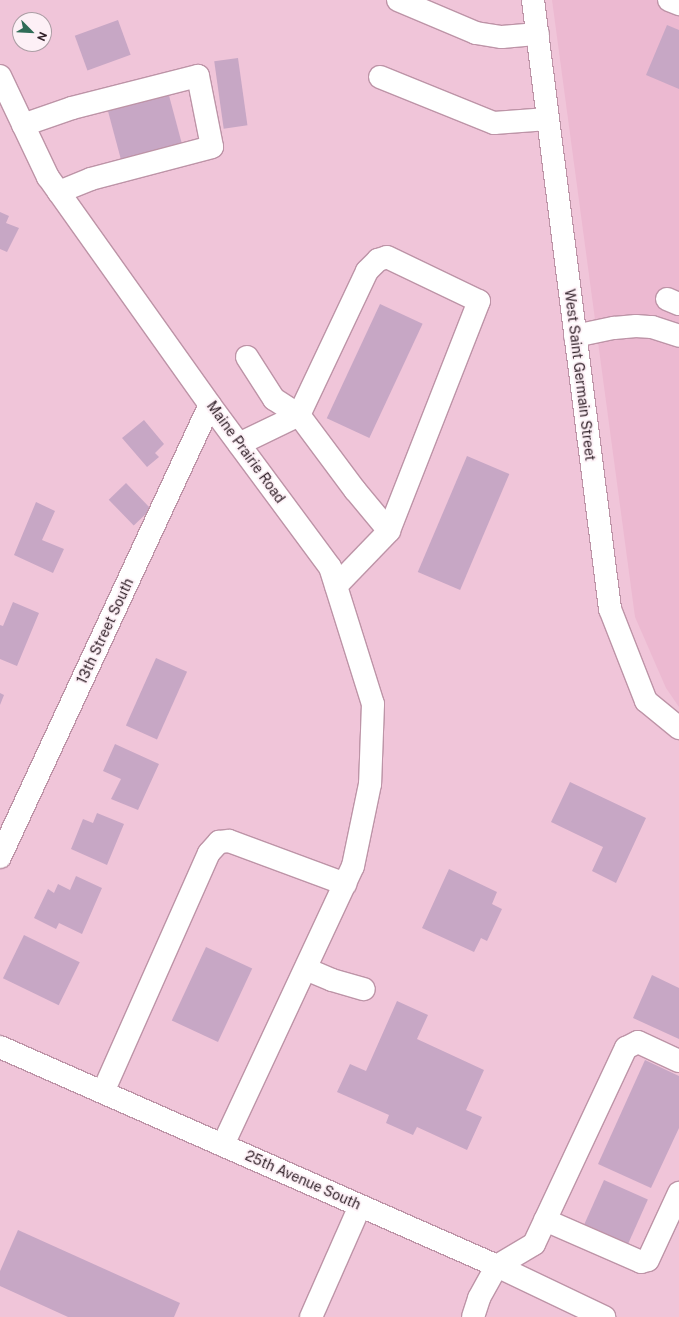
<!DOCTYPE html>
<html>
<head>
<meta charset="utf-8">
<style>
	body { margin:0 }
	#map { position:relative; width:679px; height:1317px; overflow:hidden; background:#f0c5d9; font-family:"Public Sans",sans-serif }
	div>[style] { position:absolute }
	.built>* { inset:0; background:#ecb9d1 }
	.building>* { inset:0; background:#c7a7c5; transform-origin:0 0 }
	.roads { filter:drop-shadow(1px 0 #bd94a7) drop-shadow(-1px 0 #bd94a7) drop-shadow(0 1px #bd94a7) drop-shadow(0 -1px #bd94a7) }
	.minor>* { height:22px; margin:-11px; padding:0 11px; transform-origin:11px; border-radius:11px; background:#fff }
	span { translate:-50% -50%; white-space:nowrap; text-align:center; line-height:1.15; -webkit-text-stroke:3.5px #fdf0f6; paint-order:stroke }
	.street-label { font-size:14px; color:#312129 }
	.north { position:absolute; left:12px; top:12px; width:40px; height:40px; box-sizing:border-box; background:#fdf0f6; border:1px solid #ab9da4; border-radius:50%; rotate:114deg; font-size:11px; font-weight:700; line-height:16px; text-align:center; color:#312129 }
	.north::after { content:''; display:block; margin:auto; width:14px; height:18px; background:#2f6c57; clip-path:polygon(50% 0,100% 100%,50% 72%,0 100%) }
</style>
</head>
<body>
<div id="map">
	<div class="built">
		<i style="clip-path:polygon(552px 0,679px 0,679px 707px,666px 688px,635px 617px)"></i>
	</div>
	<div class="building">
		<i style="left:118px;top:20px;width:37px;height:46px;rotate:70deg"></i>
		<i style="clip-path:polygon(667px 25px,679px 30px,679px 89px,646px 75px)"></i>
		<i style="left:238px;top:58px;width:68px;height:24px;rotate:82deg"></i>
		<i style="left:167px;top:88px;width:60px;height:63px;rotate:75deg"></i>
		<i style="clip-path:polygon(0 212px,9px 216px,6px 223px,19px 228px,7px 252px,0 249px)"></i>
		<i style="left:380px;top:304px;width:47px;height:126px;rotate:25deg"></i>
		<i style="clip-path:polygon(144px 420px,164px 444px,155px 453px,159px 457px,147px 467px,122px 438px)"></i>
		<i style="left:467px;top:456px;width:46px;height:126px;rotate:23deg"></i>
		<i style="left:126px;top:483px;width:36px;height:24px;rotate:46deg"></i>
		<i style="clip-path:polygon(36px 502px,55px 511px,42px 540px,64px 549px,53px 573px,14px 555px)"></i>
		<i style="clip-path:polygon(13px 602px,39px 613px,17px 666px,0 659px,0 625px,3px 626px)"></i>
		<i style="left:156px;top:658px;width:34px;height:74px;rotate:24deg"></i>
		<i style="clip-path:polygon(0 693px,4px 695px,0 705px)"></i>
		<i style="clip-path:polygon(115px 744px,159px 764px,138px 810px,111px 799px,121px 779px,103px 771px)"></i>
		<i style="clip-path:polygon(570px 782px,646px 818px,616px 883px,592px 871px,603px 847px,551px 822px)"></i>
		<i style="clip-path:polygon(97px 813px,124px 824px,107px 865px,71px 849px,83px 819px,93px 823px)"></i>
		<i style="clip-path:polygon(449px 869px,497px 892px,492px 904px,502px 909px,487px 941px,481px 938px,474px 952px,422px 928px)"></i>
		<i style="clip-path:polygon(76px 876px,102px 888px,82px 934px,59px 923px,56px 929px,34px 918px,48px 889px,54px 893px,58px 884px,70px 890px)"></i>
		<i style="left:24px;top:935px;width:62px;height:48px;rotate:26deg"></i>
		<i style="left:206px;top:947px;width:51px;height:81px;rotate:25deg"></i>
		<i style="clip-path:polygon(652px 975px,679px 988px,679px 1039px,633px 1018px)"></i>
		<i style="clip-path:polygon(397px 1001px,428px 1015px,417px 1039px,484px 1070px,466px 1110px,482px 1117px,467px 1150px,417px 1127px,413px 1135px,386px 1123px,389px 1115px,337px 1092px,350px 1064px,366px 1071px)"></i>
		<i style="clip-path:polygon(645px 1060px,679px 1076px,679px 1128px,651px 1188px,598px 1164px)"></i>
		<i style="left:604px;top:1180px;width:48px;height:52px;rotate:24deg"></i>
		<i style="clip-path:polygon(18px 1230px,180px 1303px,174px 1317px,68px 1317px,0 1286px,0 1271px)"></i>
	</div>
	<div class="roads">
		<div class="minor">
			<i style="left:398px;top:0;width:85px;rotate:22.9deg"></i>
			<i style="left:476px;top:33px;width:26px;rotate:9deg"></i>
			<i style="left:502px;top:37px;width:36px;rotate:-5deg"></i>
			<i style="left:533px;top:0;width:614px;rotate:82.79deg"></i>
			<i style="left:610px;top:609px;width:99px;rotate:68.6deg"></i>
			<i style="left:646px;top:701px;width:43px;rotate:39.3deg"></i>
			<i style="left:669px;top:0;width:11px;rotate:22deg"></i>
			<i style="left:0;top:76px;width:112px;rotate:64.6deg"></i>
			<i style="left:48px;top:177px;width:280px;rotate:54.6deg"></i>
			<i style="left:210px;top:405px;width:202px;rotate:53.5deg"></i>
			<i style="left:330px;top:567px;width:144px;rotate:72.6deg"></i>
			<i style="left:373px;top:704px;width:80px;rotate:92.1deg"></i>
			<i style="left:370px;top:784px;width:84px;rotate:101.7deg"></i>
			<i style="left:353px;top:866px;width:308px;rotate:115deg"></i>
			<i style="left:380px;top:77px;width:123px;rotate:22deg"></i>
			<i style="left:494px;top:123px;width:54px;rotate:-4.2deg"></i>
			<i style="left:23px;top:125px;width:52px;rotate:-19.1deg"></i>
			<i style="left:72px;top:108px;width:130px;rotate:-14.3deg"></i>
			<i style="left:198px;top:76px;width:72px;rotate:78.8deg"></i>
			<i style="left:212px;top:147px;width:125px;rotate:165.2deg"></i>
			<i style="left:91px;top:179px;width:35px;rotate:158deg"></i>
			<i style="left:667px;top:299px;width:13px;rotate:23deg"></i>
			<i style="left:575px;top:336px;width:40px;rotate:-12deg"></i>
			<i style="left:614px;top:328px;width:22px;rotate:-5deg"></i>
			<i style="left:636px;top:326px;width:16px;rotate:4deg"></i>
			<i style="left:652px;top:327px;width:28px;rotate:18deg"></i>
			<i style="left:247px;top:357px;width:50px;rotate:57.3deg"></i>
			<i style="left:274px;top:399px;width:30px;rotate:33deg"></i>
			<i style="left:299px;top:415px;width:94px;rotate:53.3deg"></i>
			<i style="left:355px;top:490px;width:53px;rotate:50.3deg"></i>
			<i style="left:239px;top:444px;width:67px;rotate:-25.8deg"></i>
			<i style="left:299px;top:415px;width:159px;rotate:-64.7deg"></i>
			<i style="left:367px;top:271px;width:16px;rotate:-45deg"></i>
			<i style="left:378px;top:260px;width:9px;rotate:-18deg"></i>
			<i style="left:387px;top:257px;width:102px;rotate:25.6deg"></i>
			<i style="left:479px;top:301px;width:247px;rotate:111.4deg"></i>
			<i style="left:389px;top:531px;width:76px;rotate:133.9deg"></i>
			<i style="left:0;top:857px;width:498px;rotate:-65.1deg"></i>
			<i style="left:306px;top:969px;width:28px;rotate:23deg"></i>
			<i style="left:332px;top:980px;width:33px;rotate:16deg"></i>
			<i style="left:0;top:1047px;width:543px;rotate:23.78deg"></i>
			<i style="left:497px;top:1266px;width:119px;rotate:25.5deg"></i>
			<i style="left:103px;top:1092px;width:261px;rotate:-66.1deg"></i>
			<i style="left:209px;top:853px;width:15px;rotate:-48deg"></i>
			<i style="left:219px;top:842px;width:10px;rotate:-6deg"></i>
			<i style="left:229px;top:841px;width:124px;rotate:20.3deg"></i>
			<i style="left:545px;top:1220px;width:105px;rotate:23.6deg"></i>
			<i style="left:641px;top:1262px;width:7px;rotate:-16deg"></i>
			<i style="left:648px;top:1260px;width:74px;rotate:-65.2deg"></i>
			<i style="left:311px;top:1317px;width:121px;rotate:-66.2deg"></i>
			<i style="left:473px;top:1317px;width:20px;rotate:-72deg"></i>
			<i style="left:479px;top:1298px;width:37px;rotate:-61deg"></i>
			<i style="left:497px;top:1266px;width:43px;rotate:-30.7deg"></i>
			<i style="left:534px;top:1244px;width:217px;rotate:-64.9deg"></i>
			<i style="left:626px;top:1048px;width:13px;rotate:-27deg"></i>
			<i style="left:638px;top:1042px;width:45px;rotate:24.9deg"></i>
		</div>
	</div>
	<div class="street-label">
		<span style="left:580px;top:375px;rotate:83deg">West Saint Germain Street</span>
		<span style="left:246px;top:452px;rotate:54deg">Maine Prairie Road</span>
		<span style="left:105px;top:631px;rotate:-65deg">13th Street South</span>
		<span style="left:303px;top:1180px;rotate:24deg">25th Avenue South</span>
	</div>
	<div class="north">N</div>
</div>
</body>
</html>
